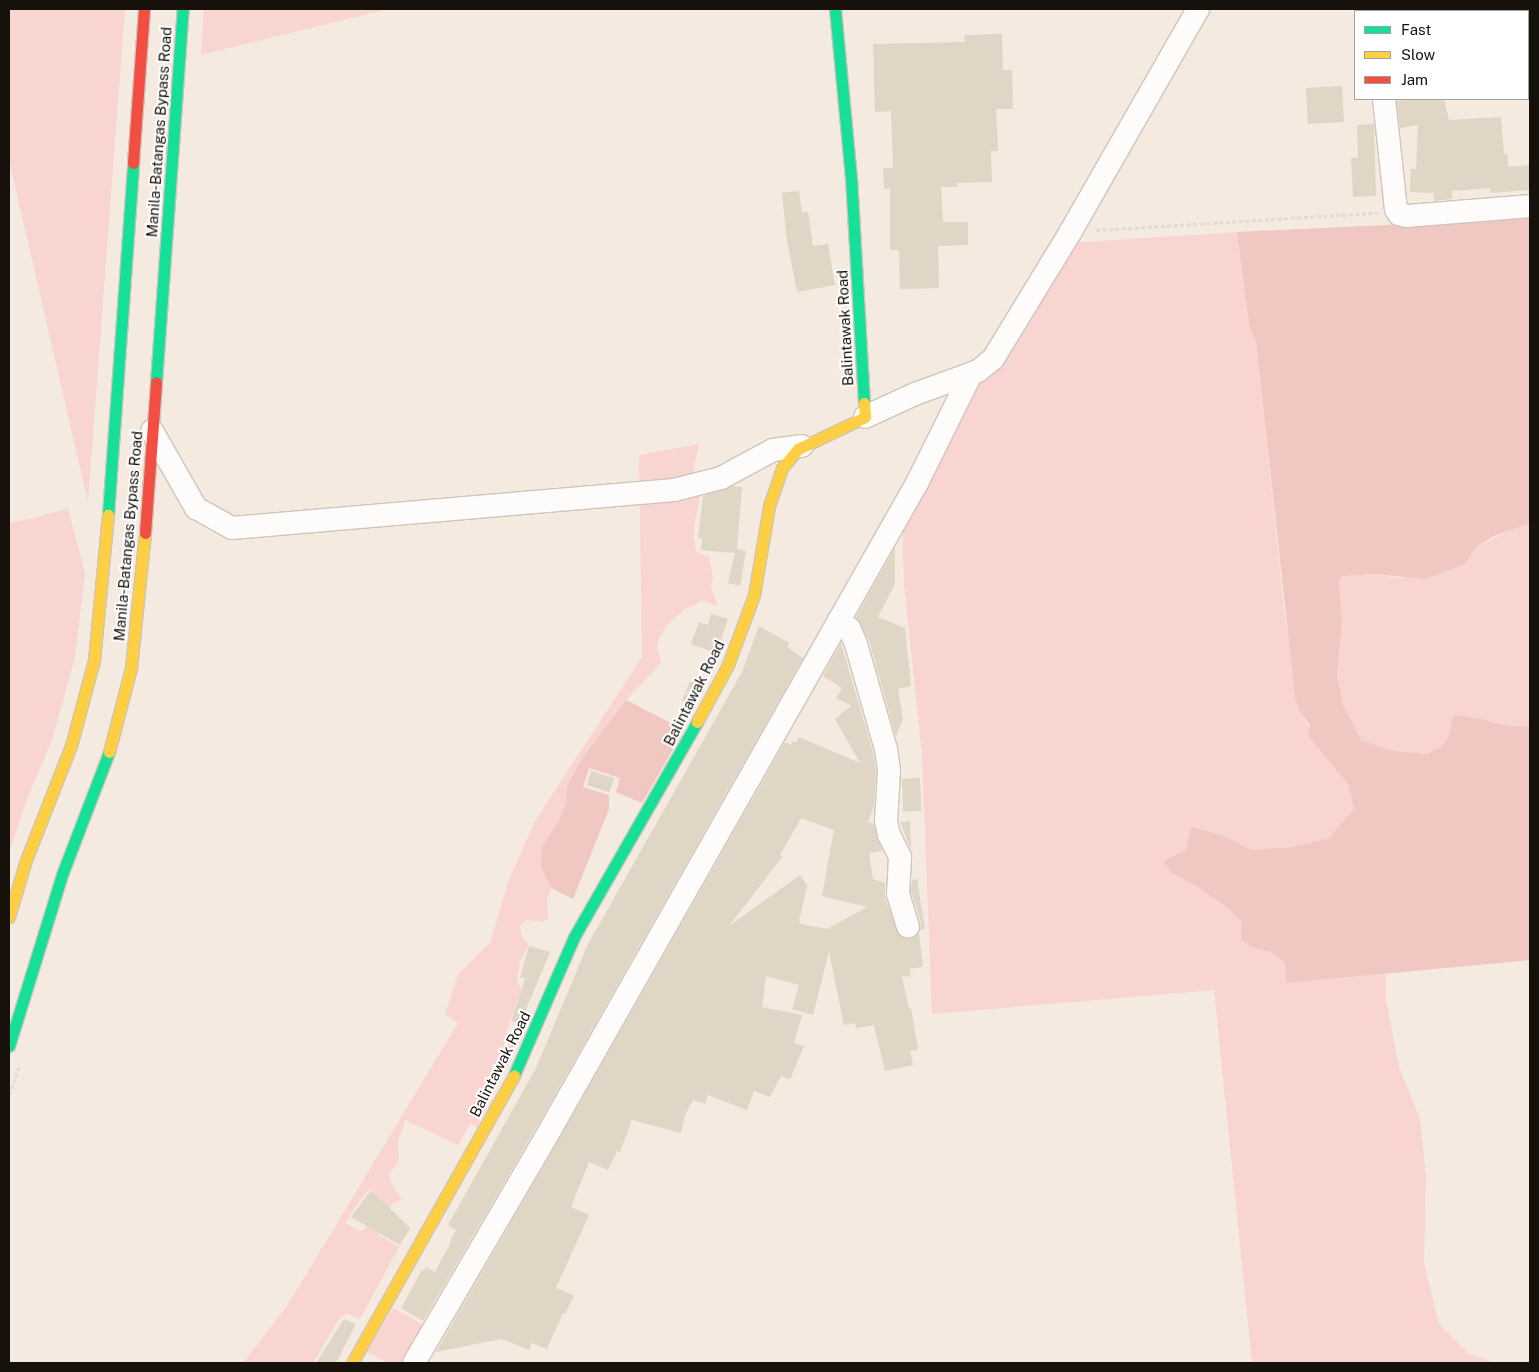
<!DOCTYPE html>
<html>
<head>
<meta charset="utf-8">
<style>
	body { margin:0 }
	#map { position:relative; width:1539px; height:1372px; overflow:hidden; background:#f5eadf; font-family:"Public Sans",sans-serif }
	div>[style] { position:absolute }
	.green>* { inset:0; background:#f9d5d1 }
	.forest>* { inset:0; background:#f1c7c2 }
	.building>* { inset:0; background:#dfd6c5; transform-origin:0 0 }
	.path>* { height:3px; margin-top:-1.5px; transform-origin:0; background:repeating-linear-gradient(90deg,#dedbd8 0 4px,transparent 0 6.5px) }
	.roads { filter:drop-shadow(1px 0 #cdc5bc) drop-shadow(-1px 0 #cdc5bc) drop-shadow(0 1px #cdc5bc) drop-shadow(0 -1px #cdc5bc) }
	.street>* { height:22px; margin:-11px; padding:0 11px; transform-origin:11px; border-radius:11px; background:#fefcfa }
	.fast>* { height:11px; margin:-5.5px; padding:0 5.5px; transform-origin:5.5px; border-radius:5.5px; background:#16e098 }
	.slow>* { height:11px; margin:-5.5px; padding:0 5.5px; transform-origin:5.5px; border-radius:5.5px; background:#ffcf43 }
	.jam>* { height:11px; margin:-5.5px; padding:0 5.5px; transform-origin:5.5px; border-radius:5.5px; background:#f24e42 }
	span { translate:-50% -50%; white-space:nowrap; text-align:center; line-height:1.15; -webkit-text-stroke:4px #fff; paint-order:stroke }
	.street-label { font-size:15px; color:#17110b }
	.frame { position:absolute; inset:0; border:10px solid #17110b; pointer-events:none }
	.legend { position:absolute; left:1354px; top:10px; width:175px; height:90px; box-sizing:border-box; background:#fff; border:1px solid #a2a09d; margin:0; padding:6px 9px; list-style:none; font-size:15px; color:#17110b }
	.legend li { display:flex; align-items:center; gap:10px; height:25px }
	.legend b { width:25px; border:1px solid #a2a09d }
</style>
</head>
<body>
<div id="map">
	<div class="green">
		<i style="clip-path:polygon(9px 9px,125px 9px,88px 502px,9px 160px)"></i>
		<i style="clip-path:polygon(204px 9px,388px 9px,201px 55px)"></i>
		<i style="clip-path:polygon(1237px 232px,1256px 342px,1284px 608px,1300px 712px,1332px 764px,1348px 784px,1354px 810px,1329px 838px,1293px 847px,1251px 850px,1224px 836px,1164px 861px,1170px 872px,1193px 884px,1224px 905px,1242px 922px,1242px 940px,1254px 948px,1271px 952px,1285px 963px,1286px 983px,1386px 974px,1386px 1000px,1399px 1067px,1420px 1119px,1426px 1176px,1424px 1263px,1439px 1324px,1469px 1354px,1495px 1363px,1252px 1363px,1214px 990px,932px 1014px,922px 755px,904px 584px,902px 520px,979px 376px,1070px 243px)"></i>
		<i style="clip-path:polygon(evenodd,699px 444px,693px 470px,703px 483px,694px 526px,694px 538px,696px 552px,709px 557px,713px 578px,711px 587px,717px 603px,714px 606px,706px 601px,701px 601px,684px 610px,667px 625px,659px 638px,657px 647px,661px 663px,626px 700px,583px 757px,567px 786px,566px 803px,559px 820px,542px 847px,546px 877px,551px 888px,547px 899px,548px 917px,545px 922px,527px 920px,520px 926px,522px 938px,529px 944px,520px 961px,517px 981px,521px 990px,506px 1033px,522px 1038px,477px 1127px,470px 1124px,458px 1145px,405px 1120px,398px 1142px,399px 1161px,389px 1175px,392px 1185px,402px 1199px,391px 1205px,377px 1230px,379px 1235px,399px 1247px,360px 1319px,348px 1314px,340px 1317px,313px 1363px,243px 1363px,287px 1306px,458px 1023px,445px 1014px,458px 974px,490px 943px,509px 879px,535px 821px,642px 657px,639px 455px,699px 444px,371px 1188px,384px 1203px,364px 1230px,360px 1231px,345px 1223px,362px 1197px,371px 1188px)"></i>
		<i style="clip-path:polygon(68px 508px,85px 573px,75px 658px,52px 740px,25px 804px,9px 852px,9px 523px,35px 518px)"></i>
		<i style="clip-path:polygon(1530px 523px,1530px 727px,1503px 725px,1483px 719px,1448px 738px,1442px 746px,1427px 754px,1394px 751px,1362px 741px,1343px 704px,1337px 677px,1342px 622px,1339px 581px,1344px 576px,1373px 574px,1401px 578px,1465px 564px,1476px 547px,1510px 530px)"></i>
		<i style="clip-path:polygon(393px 1308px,424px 1325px,402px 1363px,388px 1363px,367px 1352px)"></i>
	</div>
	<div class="forest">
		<i style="clip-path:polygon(1530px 218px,1530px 523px,1494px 536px,1476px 547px,1465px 564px,1426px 579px,1373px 574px,1343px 576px,1339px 581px,1342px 622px,1337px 677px,1343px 704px,1362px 741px,1394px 751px,1427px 754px,1442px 746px,1448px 738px,1454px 715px,1483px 719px,1503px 725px,1530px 727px,1530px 960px,1286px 983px,1285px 963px,1271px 952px,1254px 948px,1241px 940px,1242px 922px,1224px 905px,1193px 884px,1170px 872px,1164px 861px,1186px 850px,1191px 827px,1224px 836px,1251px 850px,1293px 847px,1329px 838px,1354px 809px,1348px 784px,1308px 736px,1310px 725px,1300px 712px,1295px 696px,1256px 342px,1250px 329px,1237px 232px)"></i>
		<i style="clip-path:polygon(626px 700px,684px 730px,642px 803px,616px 792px,620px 778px,589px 768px,583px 787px,609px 795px,609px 809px,573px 899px,551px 888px,541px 867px,542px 847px,559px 820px,566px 803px,567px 786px,583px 757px)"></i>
	</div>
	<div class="building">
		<i style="clip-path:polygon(1002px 34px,1003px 70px,1012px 70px,1013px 109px,996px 109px,998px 151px,991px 151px,992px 182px,957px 183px,957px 187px,941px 187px,943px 222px,968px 222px,968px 245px,938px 246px,939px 288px,900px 289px,899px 250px,890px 250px,890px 189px,884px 189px,883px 168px,893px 168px,891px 111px,875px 112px,873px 44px,965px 42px,964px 35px)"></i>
		<i style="left:1342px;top:86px;width:36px;height:36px;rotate:87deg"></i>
		<i style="clip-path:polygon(1415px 99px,1444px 99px,1449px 120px,1501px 117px,1504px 154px,1507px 153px,1508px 167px,1530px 165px,1530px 190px,1490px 193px,1490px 188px,1452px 191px,1452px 199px,1434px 201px,1434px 193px,1410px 192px,1411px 169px,1416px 169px,1418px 125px,1400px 128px,1397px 101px)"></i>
		<i style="clip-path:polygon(1374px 124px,1376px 196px,1353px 197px,1351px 158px,1358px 158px,1357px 125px)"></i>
		<i style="clip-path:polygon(799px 191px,802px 213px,808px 212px,813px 246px,828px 244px,835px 285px,797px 292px,787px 241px,782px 193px)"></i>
		<i style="clip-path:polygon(733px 486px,742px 487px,737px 549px,746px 551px,740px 586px,728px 583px,735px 553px,701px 550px,702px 538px,698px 538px,703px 496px)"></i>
		<i style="clip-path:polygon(895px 548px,895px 584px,878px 617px,905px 628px,911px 686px,898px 689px,903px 718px,896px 737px,869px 640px,856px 617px)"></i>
		<i style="clip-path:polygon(711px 614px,728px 619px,716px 653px,691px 644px,699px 622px,708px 625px)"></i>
		<i style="clip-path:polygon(759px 626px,789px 643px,787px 647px,803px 658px,539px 1123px,423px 1321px,401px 1308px,422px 1270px,424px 1271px,426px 1267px,435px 1272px,451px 1242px,450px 1241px,456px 1230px,448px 1225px,536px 1068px,588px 944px,742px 672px)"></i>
		<i style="clip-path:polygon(evenodd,841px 643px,873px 752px,876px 772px,874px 805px,868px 823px,873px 823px,882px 851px,869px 853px,873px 879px,885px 883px,885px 898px,899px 935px,905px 939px,911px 939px,919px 933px,923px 967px,910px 969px,911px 976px,902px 977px,909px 1008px,911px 1008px,918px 1050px,910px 1051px,913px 1065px,885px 1071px,874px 1025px,856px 1028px,855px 1023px,844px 1025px,829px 952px,813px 1015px,792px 1009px,799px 985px,766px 976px,762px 1007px,802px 1015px,794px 1043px,804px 1046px,790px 1079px,781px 1076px,770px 1097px,754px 1091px,747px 1110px,708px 1095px,705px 1104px,693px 1100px,685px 1115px,681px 1133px,632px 1120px,620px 1152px,617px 1151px,608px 1170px,589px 1162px,571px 1207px,589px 1215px,556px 1288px,574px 1296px,565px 1314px,563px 1313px,547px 1349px,532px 1343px,529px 1350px,502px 1339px,436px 1352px,561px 1136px,785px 742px,791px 745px,793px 741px,796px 743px,799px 737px,860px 763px,835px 719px,851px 706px,836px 698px,842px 688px,823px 676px,841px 643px,801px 818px,834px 830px,822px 896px,867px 907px,827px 929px,801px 924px,799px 922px,807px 885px,800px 875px,729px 926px,782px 857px,780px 855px,801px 818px)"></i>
		<i style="left:690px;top:681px;width:11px;height:21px;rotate:22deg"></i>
		<i style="left:591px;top:771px;width:24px;height:15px;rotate:17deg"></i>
		<i style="left:920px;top:778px;width:33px;height:18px;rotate:88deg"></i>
		<i style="clip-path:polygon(910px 821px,911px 847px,910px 847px,900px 822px)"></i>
		<i style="clip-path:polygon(917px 879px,925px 929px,920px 930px,921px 922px,911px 892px,912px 880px)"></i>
		<i style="clip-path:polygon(529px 946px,550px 952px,520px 1024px,511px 1021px,522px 988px,525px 978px,520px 977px)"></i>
		<i style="clip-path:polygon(371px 1190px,410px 1228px,400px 1245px,351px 1217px)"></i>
		<i style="clip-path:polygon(344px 1319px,356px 1324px,336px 1363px,316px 1363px)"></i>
	</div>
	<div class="path">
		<i style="left:1096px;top:230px;width:282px;rotate:-3.5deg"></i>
		<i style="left:9px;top:1095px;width:30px;rotate:-70deg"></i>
	</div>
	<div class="roads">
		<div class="street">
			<i style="left:1376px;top:9px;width:2px;rotate:90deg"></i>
			<i style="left:1444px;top:9px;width:2px;rotate:63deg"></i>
			<i style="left:1384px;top:99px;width:111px;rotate:83.8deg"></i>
			<i style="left:1396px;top:209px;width:6px;rotate:59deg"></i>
			<i style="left:1399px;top:214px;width:8px;rotate:14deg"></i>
			<i style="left:1407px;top:216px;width:123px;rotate:-4.6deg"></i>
			<i style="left:865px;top:417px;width:55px;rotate:-24.7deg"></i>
			<i style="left:915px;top:394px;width:67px;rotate:-20.1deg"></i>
			<i style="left:978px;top:371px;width:19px;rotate:-39deg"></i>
			<i style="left:993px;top:359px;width:150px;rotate:-58.6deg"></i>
			<i style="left:1071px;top:231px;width:256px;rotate:-60.2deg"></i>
			<i style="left:152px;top:431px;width:89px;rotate:60.3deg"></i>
			<i style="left:196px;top:508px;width:41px;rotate:29.1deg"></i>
			<i style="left:232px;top:528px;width:444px;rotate:-4.9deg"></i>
			<i style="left:674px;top:490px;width:49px;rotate:-14.3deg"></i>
			<i style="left:721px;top:478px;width:59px;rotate:-28.3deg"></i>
			<i style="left:773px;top:450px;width:29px;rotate:-8deg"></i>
			<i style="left:839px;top:620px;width:13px;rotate:39deg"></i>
			<i style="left:849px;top:628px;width:17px;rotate:66deg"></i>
			<i style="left:856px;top:644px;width:109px;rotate:74.1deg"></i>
			<i style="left:886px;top:749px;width:22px;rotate:82deg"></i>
			<i style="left:889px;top:771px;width:50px;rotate:93.4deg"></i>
			<i style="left:886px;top:821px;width:14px;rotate:78deg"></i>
			<i style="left:889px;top:835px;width:25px;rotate:63deg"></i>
			<i style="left:900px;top:857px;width:37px;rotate:93deg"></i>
			<i style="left:898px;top:894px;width:34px;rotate:73deg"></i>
			<i style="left:414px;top:1363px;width:270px;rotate:-59.7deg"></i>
			<i style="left:550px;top:1130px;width:744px;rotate:-60.44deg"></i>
			<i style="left:917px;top:483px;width:122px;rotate:-63.6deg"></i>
		</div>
		<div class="fast">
			<i style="left:835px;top:9px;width:169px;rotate:84.6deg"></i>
			<i style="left:851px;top:177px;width:226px;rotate:86.7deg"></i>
			<i style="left:156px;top:382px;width:374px;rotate:-85.9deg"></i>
			<i style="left:108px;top:515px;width:353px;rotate:-85.9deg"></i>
			<i style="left:9px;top:1046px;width:182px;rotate:-72.8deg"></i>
			<i style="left:63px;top:872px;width:129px;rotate:-69deg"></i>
			<i style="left:514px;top:1075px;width:150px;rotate:-66.5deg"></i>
			<i style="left:574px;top:937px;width:248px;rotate:-60.2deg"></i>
		</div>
		<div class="slow">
			<i style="left:697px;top:722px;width:65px;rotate:-61.5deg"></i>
			<i style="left:728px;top:665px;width:75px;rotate:-69.6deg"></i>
			<i style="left:754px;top:595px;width:90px;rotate:-80.4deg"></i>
			<i style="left:769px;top:506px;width:40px;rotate:-71.1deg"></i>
			<i style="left:782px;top:468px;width:25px;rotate:-50deg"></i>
			<i style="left:798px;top:449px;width:74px;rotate:-25.5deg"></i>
			<i style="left:865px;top:417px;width:14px;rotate:-94deg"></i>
			<i style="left:109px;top:752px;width:87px;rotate:-75.3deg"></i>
			<i style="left:131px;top:668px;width:136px;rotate:-84.1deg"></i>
			<i style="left:9px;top:917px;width:59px;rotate:-73.4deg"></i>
			<i style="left:26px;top:860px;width:123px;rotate:-68.5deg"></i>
			<i style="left:71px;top:746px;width:89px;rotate:-75deg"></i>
			<i style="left:94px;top:660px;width:146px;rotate:-84.5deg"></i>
			<i style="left:352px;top:1363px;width:330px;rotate:-60.6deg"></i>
		</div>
		<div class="jam">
			<i style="left:133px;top:163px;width:154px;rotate:-85.9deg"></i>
			<i style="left:145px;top:533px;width:151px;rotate:-85.8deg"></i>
		</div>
	</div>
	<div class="street-label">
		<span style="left:159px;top:132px;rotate:-86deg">Manila-Batangas Bypass Road</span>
		<span style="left:845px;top:328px;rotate:-93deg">Balintawak Road</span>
		<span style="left:128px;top:536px;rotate:-85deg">Manila-Batangas Bypass Road</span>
		<span style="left:694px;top:693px;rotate:-63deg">Balintawak Road</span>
		<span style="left:500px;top:1064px;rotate:-63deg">Balintawak Road</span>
	</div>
	<div class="frame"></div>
	<ul class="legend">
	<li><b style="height:6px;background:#16e098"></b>Fast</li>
	<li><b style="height:6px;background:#ffcf43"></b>Slow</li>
	<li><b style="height:6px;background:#f24e42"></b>Jam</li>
	</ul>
</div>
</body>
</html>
